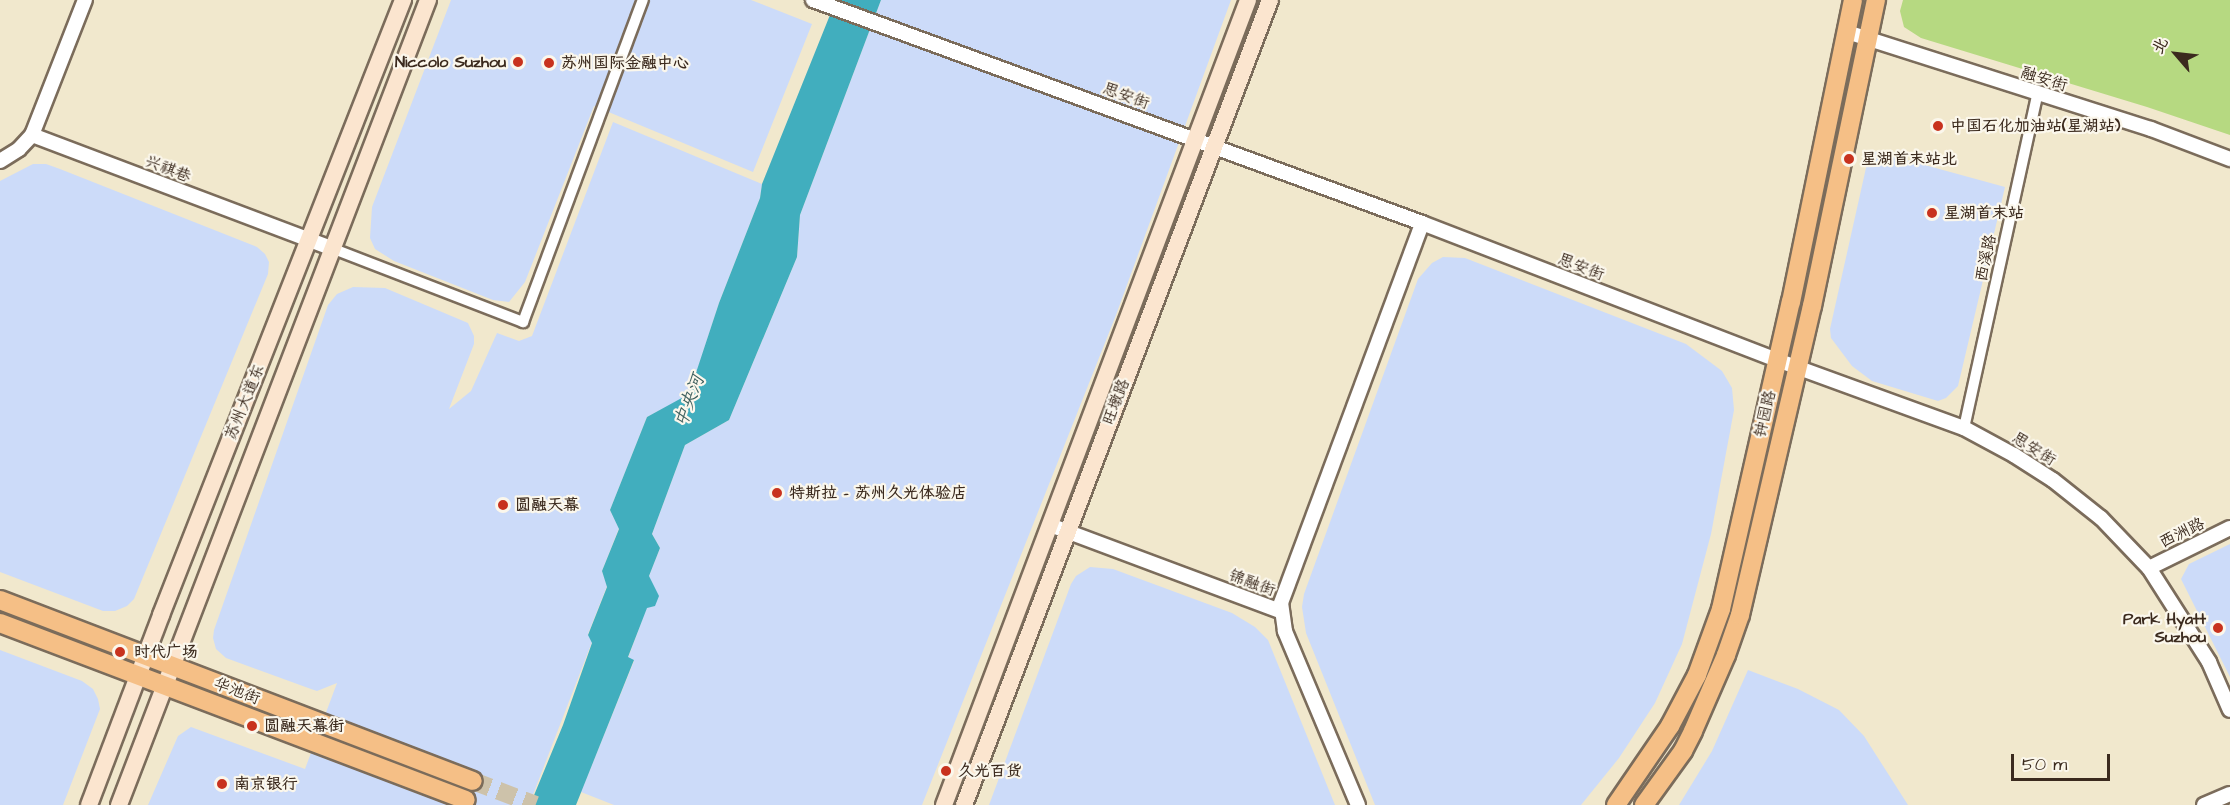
<!DOCTYPE html>
<html>
<head>
<meta charset="utf-8">
<style>
	body { margin:0 }
	#map { position:relative; width:2230px; height:805px; overflow:hidden; background:#f1e8cd; font-family:"Architects Daughter","LXGW WenKai TC",sans-serif }
	div>[style] { position:absolute }
	.built>* { inset:0; background:#ccdbf9 }
	.green>* { inset:0; background:#b6d981 }
	.water>* { inset:0; background:#41aebe }
	.primary-tunnel>* { height:18px; margin-top:-9px; transform-origin:0; background:repeating-linear-gradient(90deg,#cdc2aa 0 18px,transparent 0 27px) }
	.roads { filter:drop-shadow(2px 0 #7b6c5b) drop-shadow(-2px 0 #7b6c5b) drop-shadow(0 2px #7b6c5b) drop-shadow(0 -2px #7b6c5b) }
	.minor>* { height:10px; margin:-5px; padding:0 5px; transform-origin:5px; border-radius:5px; background:#fff }
	.tertiary>* { height:14px; margin:-7px; padding:0 7px; transform-origin:7px; border-radius:7px; background:#fff }
	.secondary>* { height:16px; margin:-8px; padding:0 8px; transform-origin:8px; border-radius:8px; background:#fbe5cf }
	.primary>* { height:18px; margin:-9px; padding:0 9px; transform-origin:9px; border-radius:9px; background:#f5bf86 }
	.dots>* { width:16px; height:16px; translate:-50% -50%; box-sizing:border-box; border:3px solid #fbf7ec; border-radius:50% }
	span { translate:-50% -50%; white-space:nowrap; text-align:center; line-height:1.15; -webkit-text-stroke:4.5px #fbf7ec; paint-order:stroke }
	.poi-label { font-size:16px; color:#3b2a1e; font-weight:700 }
	.right { translate:-100% -50%; text-align:right }
	.left { translate:0 -50%; text-align:left }
	.street-label { font-size:16px; color:#3b2a1e }
	.water-label { font-size:18px; color:#3d5f5e; font-style:italic }
	.north { position:absolute; left:2146px; top:24px; width:60px; height:60px; -webkit-text-stroke:4px #fbf7ec; paint-order:stroke; rotate:298deg; font-size:16px; font-weight:700; line-height:24px; text-align:center; color:#3b2a1e }
	.north::after { content:''; display:block; margin:auto; width:21px; height:27px; background:#3b2a1e; clip-path:polygon(50% 0,100% 100%,50% 72%,0 100%) }
	.scale { position:absolute; left:2011px; top:754px; width:99px; height:27px; box-sizing:border-box; border:3px solid #3b2a1e; border-top:0; padding-left:8px; font-size:18px; line-height:21px; white-space:nowrap; color:#3b2a1e; -webkit-text-stroke:4px #fbf7ec; paint-order:stroke }
</style>
</head>
<body>
<div id="map">
	<div class="built">
		<i style="clip-path:polygon(451px 0,751px 0,812px 24px,753px 172px,594px 106px,525px 282px,509px 302px,493px 300px,394px 261px,375px 249px,370px 238px,372px 207px)"></i>
		<i style="clip-path:polygon(881px 0,1231px 0,1116px 315px,922px 805px,614px 805px,581px 792px,634px 661px,628px 658px,647px 607px,655px 606px,649px 576px,660px 548px,652px 534px,685px 445px,729px 420px,797px 257px,800px 215px)"></i>
		<i style="clip-path:polygon(613px 122px,762px 184px,760px 198px,719px 303px,689px 395px,647px 417px,610px 510px,619px 528px,602px 571px,607px 586px,588px 634px,592px 642px,529px 805px,148px 805px,178px 736px,191px 727px,305px 769px,337px 683px,317px 691px,311px 689px,226px 658px,216px 649px,213px 638px,214px 630px,328px 305px,337px 294px,353px 287px,385px 288px,468px 323px,474px 336px,474px 344px,449px 409px,471px 391px,497px 333px,519px 341px,532px 336px)"></i>
		<i style="clip-path:polygon(1870px 150px,2005px 187px,1958px 386px,1946px 398px,1938px 401px,1872px 381px,1852px 366px,1831px 338px,1830px 329px)"></i>
		<i style="clip-path:polygon(33px 164px,46px 164px,60px 169px,257px 247px,265px 254px,269px 262px,268px 274px,134px 599px,127px 606px,115px 611px,103px 611px,0 572px,0 181px)"></i>
		<i style="clip-path:polygon(1443px 257px,1465px 258px,1686px 344px,1722px 371px,1732px 388px,1734px 410px,1711px 534px,1682px 644px,1655px 703px,1619px 758px,1581px 805px,1375px 805px,1306px 633px,1302px 607px,1304px 594px,1418px 279px,1432px 263px)"></i>
		<i style="clip-path:polygon(2230px 544px,2230px 677px,2181px 579px,2189px 564px)"></i>
		<i style="clip-path:polygon(1090px 567px,1113px 569px,1232px 613px,1255px 627px,1268px 640px,1335px 805px,989px 805px,1071px 584px,1076px 576px)"></i>
		<i style="clip-path:polygon(0 650px,82px 681px,93px 689px,98px 699px,100px 709px,63px 805px,0 805px)"></i>
		<i style="clip-path:polygon(1748px 670px,1798px 689px,1839px 710px,1864px 736px,1908px 805px,1679px 805px,1712px 751px)"></i>
	</div>
	<div class="green">
		<i style="clip-path:polygon(1903px 0,2230px 0,2230px 135px,2147px 107px,1921px 38px,1904px 27px,1900px 11px)"></i>
	</div>
	<div class="water">
		<i style="clip-path:polygon(836px 0,881px 0,800px 215px,797px 257px,729px 420px,685px 445px,652px 534px,660px 548px,649px 576px,659px 596px,655px 606px,647px 608px,628px 657px,634px 660px,576px 805px,530px 805px,563px 725px,592px 643px,588px 635px,607px 587px,602px 571px,619px 529px,610px 510px,647px 417px,689px 394px,719px 303px,760px 198px,762px 184px)"></i>
	</div>
	<div class="primary-tunnel">
		<i style="left:473px;top:781px;width:67px;rotate:20.9deg"></i>
	</div>
	<div class="roads">
		<div class="minor">
			<i style="left:331px;top:248px;width:206px;rotate:21.1deg"></i>
			<i style="left:523px;top:322px;width:344px;rotate:-69.6deg"></i>
			<i style="left:1964px;top:428px;width:341px;rotate:-77.6deg"></i>
		</div>
		<div class="tertiary">
			<i style="left:813px;top:0;width:649px;rotate:20.11deg"></i>
			<i style="left:1422px;top:223px;width:381px;rotate:21.1deg"></i>
			<i style="left:1777px;top:360px;width:199px;rotate:20deg"></i>
			<i style="left:1964px;top:428px;width:57px;rotate:28.4deg"></i>
			<i style="left:2014px;top:455px;width:46px;rotate:32.7deg"></i>
			<i style="left:2053px;top:480px;width:61px;rotate:38.4deg"></i>
			<i style="left:2101px;top:518px;width:69px;rotate:46.2deg"></i>
			<i style="left:2149px;top:568px;width:112px;rotate:57.4deg"></i>
			<i style="left:2209px;top:662px;width:52px;rotate:66.4deg"></i>
			<i style="left:1847px;top:32px;width:319px;rotate:17.7deg"></i>
			<i style="left:2151px;top:129px;width:85px;rotate:20.8deg"></i>
			<i style="left:32px;top:135px;width:145px;rotate:-68.6deg"></i>
			<i style="left:0;top:161px;width:22px;rotate:-32deg"></i>
			<i style="left:19px;top:149px;width:19px;rotate:-47deg"></i>
			<i style="left:32px;top:135px;width:320px;rotate:20.7deg"></i>
			<i style="left:1050px;top:525px;width:246px;rotate:20.5deg"></i>
			<i style="left:2149px;top:568px;width:90px;rotate:-26.3deg"></i>
			<i style="left:1358px;top:805px;width:189px;rotate:-112.8deg"></i>
			<i style="left:1285px;top:631px;width:28px;rotate:-98deg"></i>
			<i style="left:1281px;top:603px;width:405px;rotate:-69.6deg"></i>
			<i style="left:2204px;top:805px;width:28px;rotate:-23deg"></i>
		</div>
		<div class="secondary">
			<i style="left:89px;top:805px;width:203px;rotate:-69.2deg"></i>
			<i style="left:161px;top:615px;width:661px;rotate:-68.52deg"></i>
			<i style="left:119px;top:805px;width:862px;rotate:-69deg"></i>
			<i style="left:944px;top:805px;width:860px;rotate:-69.31deg"></i>
			<i style="left:964px;top:805px;width:861px;rotate:-69.19deg"></i>
		</div>
		<div class="primary">
			<i style="left:0;top:600px;width:506px;rotate:20.94deg"></i>
			<i style="left:0;top:623px;width:498px;rotate:20.8deg"></i>
			<i style="left:1616px;top:805px;width:96px;rotate:-55.6deg"></i>
			<i style="left:1670px;top:726px;width:58px;rotate:-62.1deg"></i>
			<i style="left:1697px;top:675px;width:70px;rotate:-70deg"></i>
			<i style="left:1721px;top:609px;width:315px;rotate:-77.2deg"></i>
			<i style="left:1791px;top:302px;width:308px;rotate:-78.4deg"></i>
			<i style="left:1644px;top:805px;width:67px;rotate:-54.2deg"></i>
			<i style="left:1683px;top:751px;width:22px;rotate:-63deg"></i>
			<i style="left:1693px;top:731px;width:83px;rotate:-66.5deg"></i>
			<i style="left:1726px;top:655px;width:42px;rotate:-70.7deg"></i>
			<i style="left:1740px;top:615px;width:317px;rotate:-76.9deg"></i>
			<i style="left:1812px;top:306px;width:313px;rotate:-78.2deg"></i>
		</div>
	</div>
	<div class="dots">
		<i style="left:518px;top:62px;background:#c8321e"></i>
		<i style="left:549px;top:63px;background:#c8321e"></i>
		<i style="left:1938px;top:126px;background:#c8321e"></i>
		<i style="left:1849px;top:159px;background:#c8321e"></i>
		<i style="left:1932px;top:213px;background:#c8321e"></i>
		<i style="left:777px;top:493px;background:#c8321e"></i>
		<i style="left:503px;top:505px;background:#c8321e"></i>
		<i style="left:2218px;top:628px;background:#c8321e"></i>
		<i style="left:120px;top:652px;background:#c8321e"></i>
		<i style="left:252px;top:726px;background:#c8321e"></i>
		<i style="left:946px;top:771px;background:#c8321e"></i>
		<i style="left:222px;top:784px;background:#c8321e"></i>
	</div>
	<div class="poi-label">
		<span class="right" style="left:506px;top:62px">Niccolo Suzhou</span>
		<span class="left" style="left:561px;top:63px">苏州国际金融中心</span>
		<span class="left" style="left:1950px;top:126px">中国石化加油站(星湖站)</span>
		<span class="left" style="left:1861px;top:159px">星湖首末站北</span>
		<span class="left" style="left:1944px;top:213px">星湖首末站</span>
		<span class="left" style="left:789px;top:493px">特斯拉 - 苏州久光体验店</span>
		<span class="left" style="left:515px;top:505px">圆融天幕</span>
		<span class="right" style="left:2206px;top:628px">Park Hyatt<br>Suzhou</span>
		<span class="left" style="left:134px;top:652px">时代广场</span>
		<span class="left" style="left:264px;top:726px">圆融天幕街</span>
		<span class="left" style="left:958px;top:771px">久光百货</span>
		<span class="left" style="left:234px;top:784px">南京银行</span>
	</div>
	<div class="street-label">
		<span style="left:2044px;top:79px;rotate:17deg">融安街</span>
		<span style="left:1126px;top:96px;rotate:20deg">思安街</span>
		<span style="left:168px;top:169px;rotate:21deg">兴祺巷</span>
		<span style="left:1986px;top:258px;rotate:-78deg">西溪路</span>
		<span style="left:1581px;top:267px;rotate:21deg">思安街</span>
		<span style="left:245px;top:402px;rotate:-68deg">苏州大道东</span>
		<span style="left:1116px;top:402px;rotate:-69deg">旺墩路</span>
		<span style="left:1765px;top:414px;rotate:-77deg">钟园路</span>
		<span style="left:2034px;top:449px;rotate:32deg">思安街</span>
		<span style="left:2182px;top:533px;rotate:-26deg">西洲路</span>
		<span style="left:1252px;top:583px;rotate:20deg">锦融街</span>
		<span style="left:237px;top:691px;rotate:21deg">华池街</span>
	</div>
	<div class="water-label">
		<span style="left:690px;top:401px;rotate:-69deg">中央河</span>
	</div>
	<div class="north">北</div>
	<div class="scale">50 m</div>
</div>
</body>
</html>
